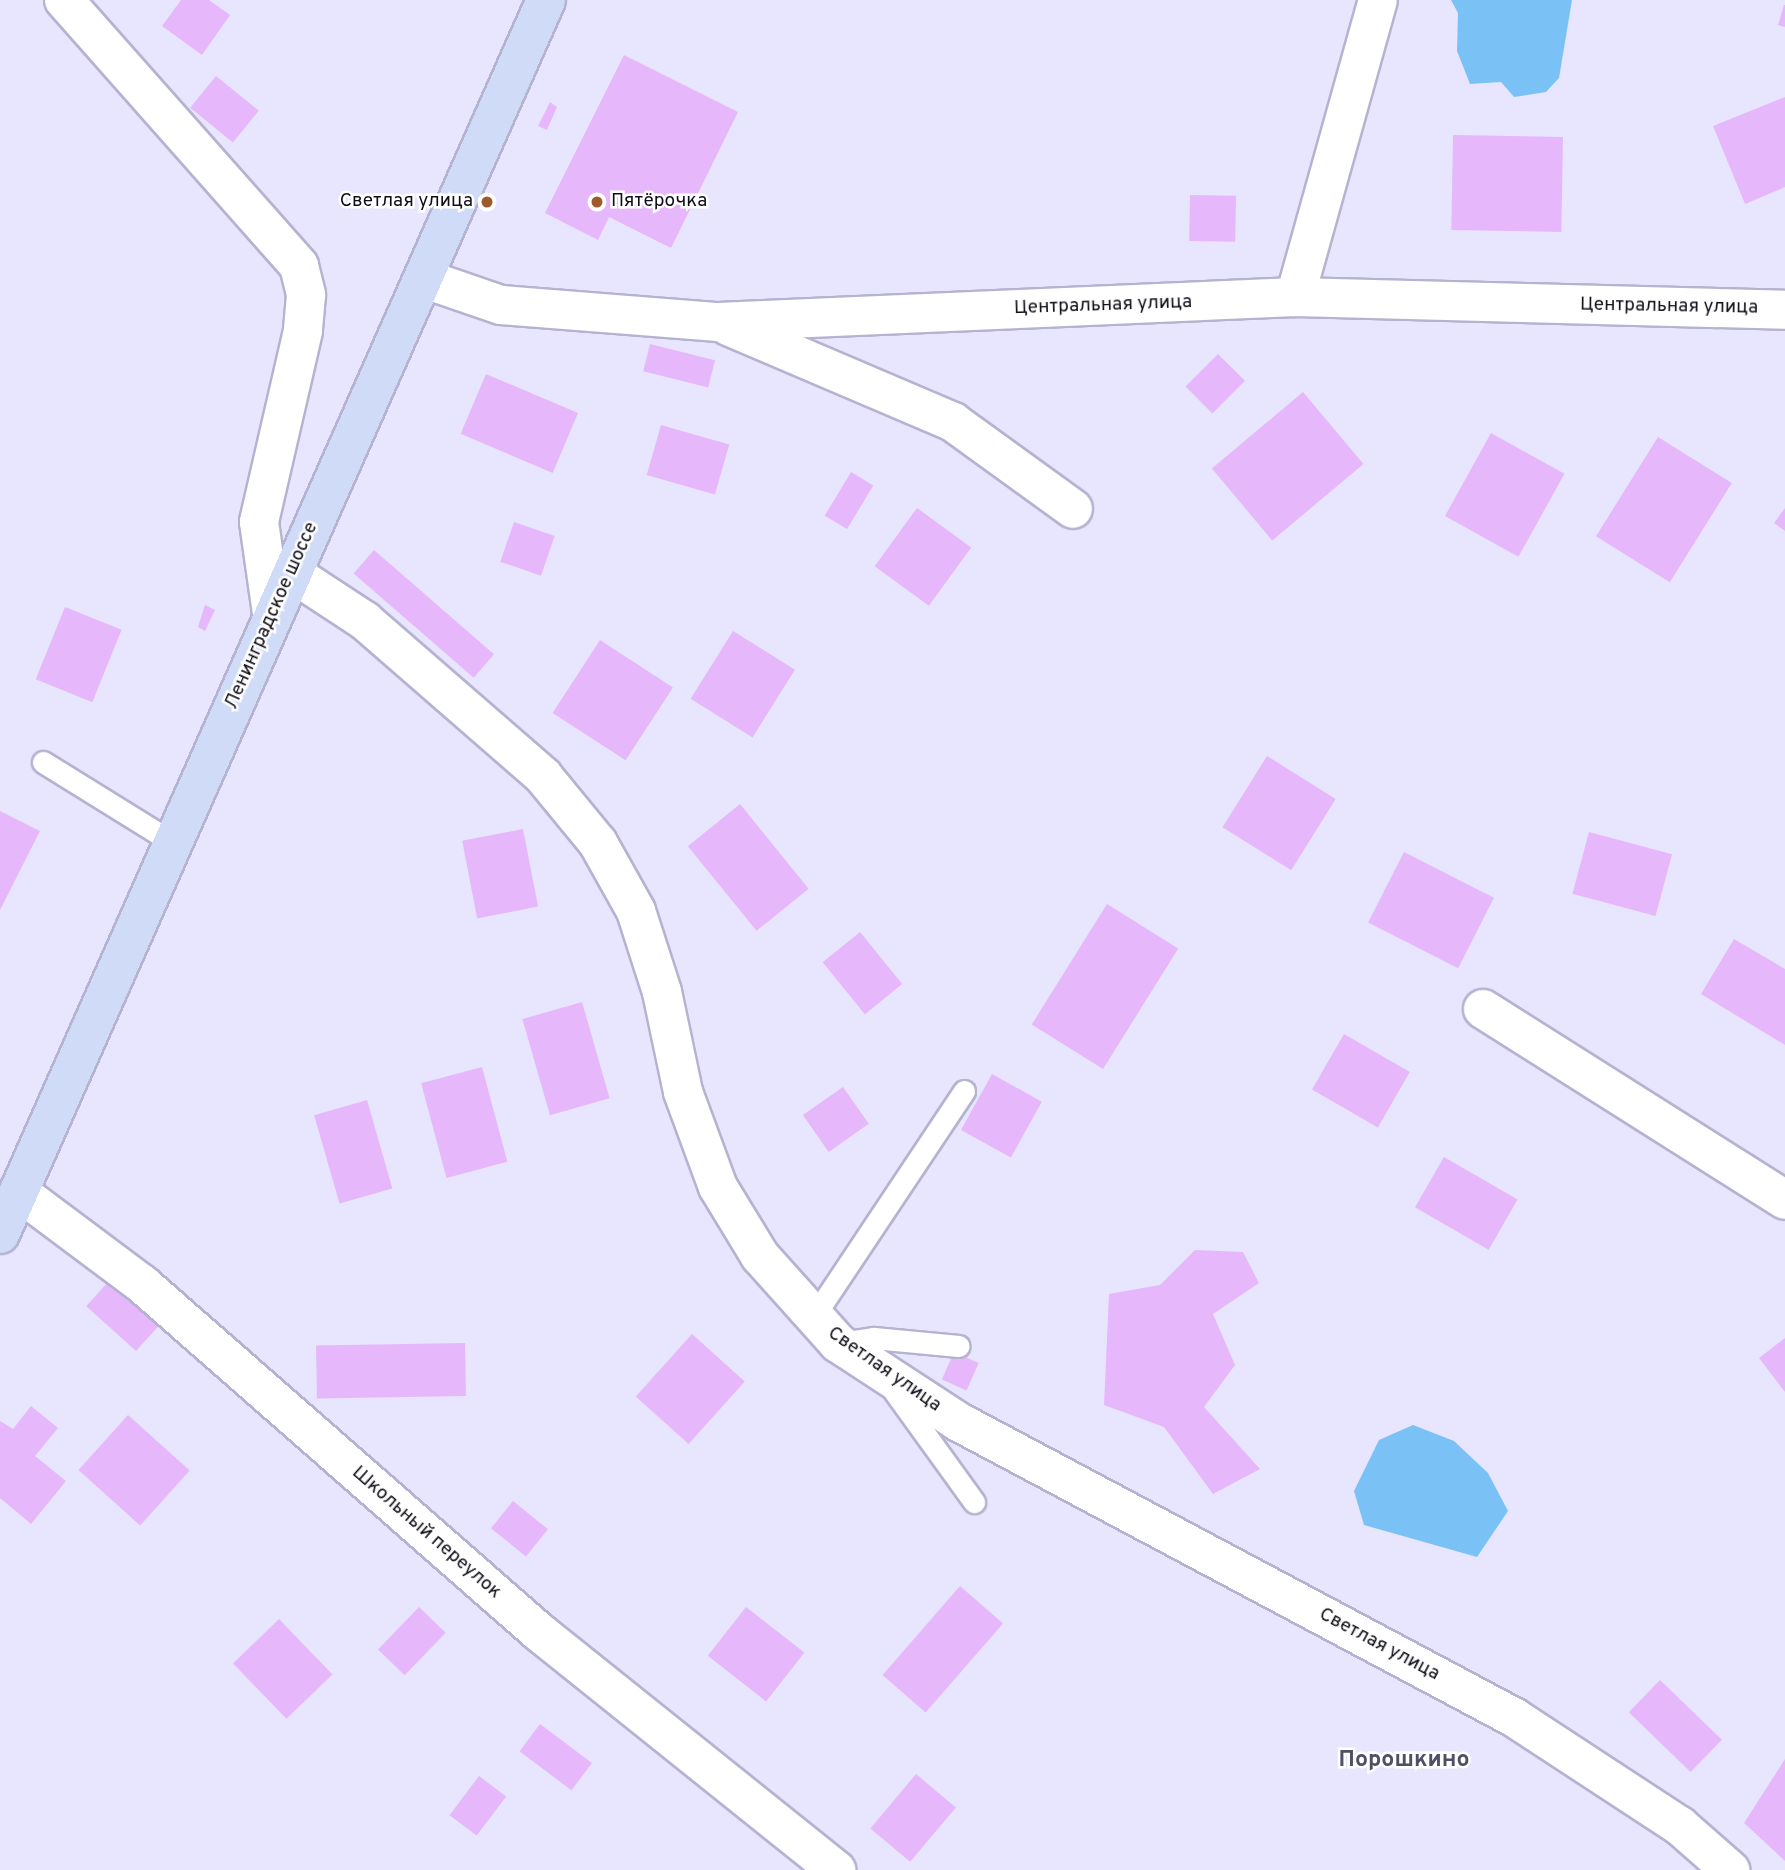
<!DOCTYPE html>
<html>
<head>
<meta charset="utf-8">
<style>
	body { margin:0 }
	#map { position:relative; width:1785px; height:1870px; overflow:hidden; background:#e8e5ff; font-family:Overpass,sans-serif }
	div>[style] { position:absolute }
	.water>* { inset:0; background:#7ac2f6 }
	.building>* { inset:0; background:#e6b8fb; transform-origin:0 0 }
	.roads { filter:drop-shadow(2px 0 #b6b2d1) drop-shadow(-2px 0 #b6b2d1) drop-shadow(0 2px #b6b2d1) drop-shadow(0 -2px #b6b2d1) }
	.lane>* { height:21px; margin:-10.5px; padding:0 10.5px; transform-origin:10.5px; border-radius:10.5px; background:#fff }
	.street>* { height:38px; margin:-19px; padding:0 19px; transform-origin:19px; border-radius:19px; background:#fff }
	.secondary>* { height:38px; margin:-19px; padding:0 19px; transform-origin:19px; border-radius:19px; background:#d0dcf7 }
	.dots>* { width:19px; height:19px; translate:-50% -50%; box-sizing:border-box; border:4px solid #fff; border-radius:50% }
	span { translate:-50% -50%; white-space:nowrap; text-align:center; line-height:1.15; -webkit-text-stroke:5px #fff; paint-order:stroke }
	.poi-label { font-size:19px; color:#0f0d18 }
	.right { translate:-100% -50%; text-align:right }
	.left { translate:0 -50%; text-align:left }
	.street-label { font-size:19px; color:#0f0d18 }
	.quarter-label { font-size:23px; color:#514e68; font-weight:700 }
</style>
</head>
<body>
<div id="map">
	<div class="water">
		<i style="clip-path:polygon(1451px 0,1572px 0,1559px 78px,1546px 92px,1514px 97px,1501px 82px,1470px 84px,1457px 51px,1458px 13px)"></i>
		<i style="clip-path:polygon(1413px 1425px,1454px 1441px,1488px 1473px,1508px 1511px,1477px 1557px,1364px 1525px,1354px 1491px,1379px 1440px)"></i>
	</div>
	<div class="building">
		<i style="clip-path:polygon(181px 0,209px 0,230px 15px,202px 55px,162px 26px)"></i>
		<i style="clip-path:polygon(1784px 5px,1785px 5px,1785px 27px,1778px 25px)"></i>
		<i style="clip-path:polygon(624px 55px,738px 112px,671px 248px,609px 217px,598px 240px,545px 213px)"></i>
		<i style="left:216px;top:76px;width:55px;height:41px;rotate:39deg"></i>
		<i style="clip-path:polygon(1785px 97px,1785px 187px,1745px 204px,1713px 126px)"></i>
		<i style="clip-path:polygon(550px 102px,557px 107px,547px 130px,538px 126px)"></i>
		<i style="left:1453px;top:135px;width:110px;height:95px;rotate:1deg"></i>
		<i style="left:1190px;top:195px;width:46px;height:46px;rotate:1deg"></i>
		<i style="left:650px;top:344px;width:67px;height:28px;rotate:14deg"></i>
		<i style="left:1218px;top:354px;width:38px;height:46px;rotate:45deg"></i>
		<i style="left:486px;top:374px;width:100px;height:65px;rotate:23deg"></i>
		<i style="left:1303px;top:392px;width:94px;height:119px;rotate:50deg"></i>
		<i style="left:661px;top:425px;width:71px;height:52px;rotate:16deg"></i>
		<i style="left:1491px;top:433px;width:84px;height:95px;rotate:29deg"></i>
		<i style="left:1658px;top:437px;width:87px;height:117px;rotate:32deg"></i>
		<i style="left:851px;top:472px;width:26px;height:51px;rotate:31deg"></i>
		<i style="left:917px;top:508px;width:67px;height:72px;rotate:36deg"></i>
		<i style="clip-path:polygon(1785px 508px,1785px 531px,1774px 523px)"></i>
		<i style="left:514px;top:522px;width:43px;height:42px;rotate:19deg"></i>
		<i style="left:374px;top:550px;width:159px;height:31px;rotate:41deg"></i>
		<i style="clip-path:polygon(205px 605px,215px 610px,205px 631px,198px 627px)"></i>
		<i style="left:65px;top:607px;width:61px;height:78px;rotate:22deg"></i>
		<i style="left:733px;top:631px;width:73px;height:80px;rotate:32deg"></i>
		<i style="left:600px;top:640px;width:87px;height:87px;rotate:33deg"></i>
		<i style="left:1267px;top:756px;width:81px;height:84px;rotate:32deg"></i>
		<i style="left:740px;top:804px;width:109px;height:67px;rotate:51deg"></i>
		<i style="clip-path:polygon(0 811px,40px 831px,0 910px)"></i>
		<i style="left:523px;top:829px;width:79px;height:62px;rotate:79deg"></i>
		<i style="left:1589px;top:832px;width:86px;height:64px;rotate:15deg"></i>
		<i style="left:1404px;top:852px;width:101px;height:79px;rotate:27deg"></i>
		<i style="left:1107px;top:904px;width:84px;height:142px;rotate:32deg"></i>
		<i style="left:860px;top:932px;width:67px;height:48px;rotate:51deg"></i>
		<i style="clip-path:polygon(1734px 939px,1785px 969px,1785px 1045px,1701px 994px)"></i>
		<i style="left:582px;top:1002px;width:100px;height:62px;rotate:74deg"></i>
		<i style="left:1344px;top:1034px;width:76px;height:64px;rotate:30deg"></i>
		<i style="left:482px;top:1067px;width:98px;height:63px;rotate:75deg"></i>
		<i style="left:992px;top:1074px;width:57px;height:64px;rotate:29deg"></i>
		<i style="left:843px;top:1087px;width:45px;height:49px;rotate:55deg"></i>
		<i style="left:367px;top:1100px;width:92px;height:55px;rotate:74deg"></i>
		<i style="left:1444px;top:1157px;width:85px;height:58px;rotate:30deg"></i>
		<i style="clip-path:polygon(1195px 1250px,1243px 1252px,1259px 1283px,1213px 1314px,1235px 1365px,1204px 1407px,1260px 1469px,1213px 1494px,1164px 1427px,1104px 1405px,1109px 1294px,1160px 1285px)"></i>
		<i style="left:109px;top:1281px;width:67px;height:34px;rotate:42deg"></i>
		<i style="left:692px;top:1334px;width:71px;height:84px;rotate:42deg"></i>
		<i style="clip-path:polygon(1785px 1338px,1785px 1392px,1759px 1358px)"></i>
		<i style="left:465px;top:1343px;width:53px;height:149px;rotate:89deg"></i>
		<i style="left:954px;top:1352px;width:27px;height:30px;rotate:24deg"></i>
		<i style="clip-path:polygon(31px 1406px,58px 1428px,35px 1456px,66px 1481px,31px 1524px,0 1498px,0 1421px,13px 1429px)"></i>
		<i style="left:128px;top:1415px;width:83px;height:74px;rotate:42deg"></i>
		<i style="left:513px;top:1501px;width:45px;height:35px;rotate:39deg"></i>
		<i style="left:960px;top:1586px;width:57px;height:118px;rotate:41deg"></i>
		<i style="left:419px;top:1607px;width:37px;height:59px;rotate:44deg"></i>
		<i style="left:746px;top:1607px;width:74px;height:62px;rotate:38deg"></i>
		<i style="left:279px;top:1619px;width:77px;height:64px;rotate:46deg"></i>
		<i style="left:1660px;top:1680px;width:86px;height:45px;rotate:44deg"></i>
		<i style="left:540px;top:1724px;width:65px;height:34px;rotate:37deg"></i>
		<i style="clip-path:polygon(1785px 1759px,1785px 1861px,1744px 1823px)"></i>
		<i style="left:916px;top:1774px;width:52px;height:71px;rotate:40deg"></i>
		<i style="left:479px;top:1776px;width:34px;height:49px;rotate:37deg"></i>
	</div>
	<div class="roads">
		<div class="lane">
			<i style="left:43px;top:762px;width:148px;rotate:31.8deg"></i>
			<i style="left:812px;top:1319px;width:274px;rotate:-56.3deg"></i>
			<i style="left:841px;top:1343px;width:33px;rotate:-9deg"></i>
			<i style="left:874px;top:1338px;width:85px;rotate:5.4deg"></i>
			<i style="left:894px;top:1391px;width:137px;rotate:54.2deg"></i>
		</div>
		<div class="street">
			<i style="left:64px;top:0;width:355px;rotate:48.5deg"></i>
			<i style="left:299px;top:266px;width:30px;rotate:76deg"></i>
			<i style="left:306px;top:295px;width:36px;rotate:95deg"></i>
			<i style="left:303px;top:331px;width:196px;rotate:103deg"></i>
			<i style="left:259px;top:522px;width:92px;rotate:81.9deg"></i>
			<i style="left:425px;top:279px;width:80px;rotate:18.9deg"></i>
			<i style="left:501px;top:305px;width:218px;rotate:4.5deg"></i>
			<i style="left:718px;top:322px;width:578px;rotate:-2.48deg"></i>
			<i style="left:1295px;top:297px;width:490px;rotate:1.5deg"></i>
			<i style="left:1295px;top:297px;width:308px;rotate:-74.4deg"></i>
			<i style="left:728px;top:326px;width:245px;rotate:23.1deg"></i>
			<i style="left:953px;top:422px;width:148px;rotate:35.9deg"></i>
			<i style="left:292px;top:573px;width:87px;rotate:33.3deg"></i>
			<i style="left:365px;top:621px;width:236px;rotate:41deg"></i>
			<i style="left:543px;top:776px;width:87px;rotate:50.6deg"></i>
			<i style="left:598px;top:843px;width:78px;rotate:60.8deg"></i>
			<i style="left:636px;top:911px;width:85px;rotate:72.2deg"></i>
			<i style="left:662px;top:992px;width:102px;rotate:78.1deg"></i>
			<i style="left:683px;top:1092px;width:101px;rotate:69.8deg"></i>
			<i style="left:718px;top:1187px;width:81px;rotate:58.7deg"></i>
			<i style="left:760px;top:1256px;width:117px;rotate:48.1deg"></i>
			<i style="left:838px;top:1343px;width:142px;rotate:33.2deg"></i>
			<i style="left:957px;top:1421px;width:632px;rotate:28.02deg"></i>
			<i style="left:1515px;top:1718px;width:197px;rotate:33.2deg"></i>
			<i style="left:1680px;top:1826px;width:67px;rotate:41.3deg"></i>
			<i style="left:1483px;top:1009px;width:357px;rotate:32.3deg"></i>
			<i style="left:19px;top:1192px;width:154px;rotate:36.8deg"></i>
			<i style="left:142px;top:1284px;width:528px;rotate:41.24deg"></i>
			<i style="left:539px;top:1632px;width:381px;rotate:38.7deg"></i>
		</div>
		<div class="secondary">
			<i style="left:0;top:1234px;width:1349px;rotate:-66.13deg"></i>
		</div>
	</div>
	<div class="dots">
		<i style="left:487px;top:202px;background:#9e5a2a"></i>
		<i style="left:597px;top:202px;background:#9e5a2a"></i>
	</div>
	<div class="poi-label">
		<span class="right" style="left:473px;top:202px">Светлая улица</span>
		<span class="left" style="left:611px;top:202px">Пятёрочка</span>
	</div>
	<div class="street-label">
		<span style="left:1103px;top:306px;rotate:-2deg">Центральная улица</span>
		<span style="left:1669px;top:307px;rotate:1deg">Центральная улица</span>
		<span style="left:272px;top:616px;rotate:-66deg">Ленинградское шоссе</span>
		<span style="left:884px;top:1370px;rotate:35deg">Светлая улица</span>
		<span style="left:426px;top:1533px;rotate:41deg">Школьный переулок</span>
		<span style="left:1379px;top:1645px;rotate:28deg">Светлая улица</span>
	</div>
	<div class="quarter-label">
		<span style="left:1404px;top:1761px">Порошкино</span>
	</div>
</div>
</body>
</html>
